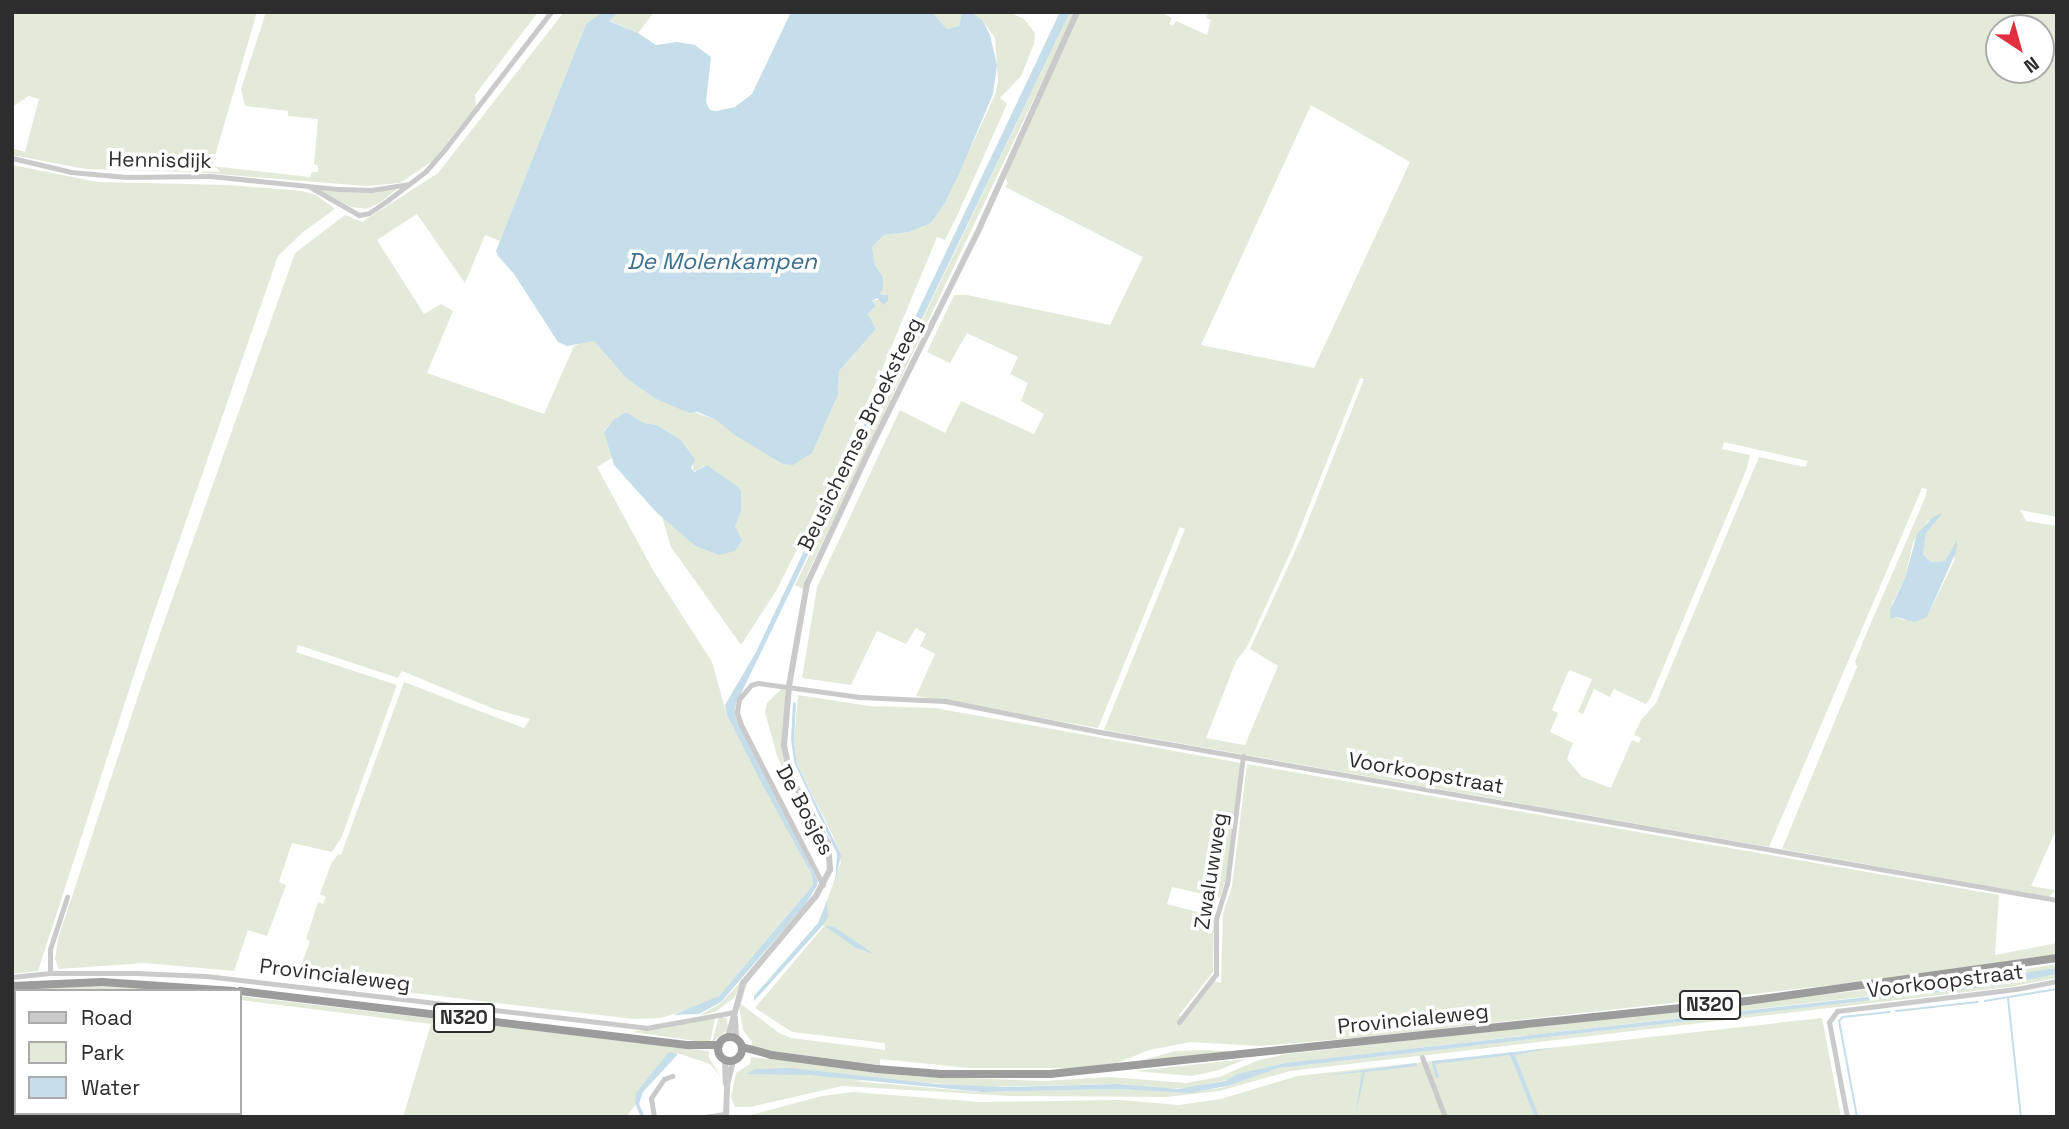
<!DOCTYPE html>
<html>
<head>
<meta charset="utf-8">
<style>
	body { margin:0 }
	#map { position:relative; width:2069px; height:1129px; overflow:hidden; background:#fff; font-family:"Space Grotesk",sans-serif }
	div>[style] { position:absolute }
	.green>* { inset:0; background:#e3eada }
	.water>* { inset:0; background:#c6ddea }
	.stream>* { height:2px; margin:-1px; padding:0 1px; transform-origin:1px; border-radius:1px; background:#c6ddea }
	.minor>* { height:5px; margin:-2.5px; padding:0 2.5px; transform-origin:2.5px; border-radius:2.5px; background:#cacaca }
	.tertiary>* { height:6px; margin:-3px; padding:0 3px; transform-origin:3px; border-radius:3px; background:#cacaca }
	.trunk>* { height:8px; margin:-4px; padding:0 4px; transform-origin:4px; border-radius:4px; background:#9c9c9c }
	.trunk>.ring { margin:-4px; padding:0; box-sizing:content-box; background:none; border:8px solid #9c9c9c; border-radius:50% }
	span { translate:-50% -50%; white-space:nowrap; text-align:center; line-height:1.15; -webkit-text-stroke:7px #fff; paint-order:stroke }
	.shield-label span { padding:2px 5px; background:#fff; border:2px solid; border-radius:5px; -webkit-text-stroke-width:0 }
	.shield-label { font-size:19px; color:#2d2d2d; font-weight:700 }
	.street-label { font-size:21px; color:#2d2d2d }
	.water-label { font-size:23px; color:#3c6f8d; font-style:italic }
	.frame { position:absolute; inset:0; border:14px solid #2d2d2d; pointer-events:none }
	.legend { position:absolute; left:14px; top:989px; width:228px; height:126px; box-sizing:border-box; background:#fff; border:2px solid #ababab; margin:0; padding:9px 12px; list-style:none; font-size:21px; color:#2d2d2d }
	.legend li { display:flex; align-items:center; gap:14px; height:35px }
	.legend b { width:35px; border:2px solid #ababab }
	.north { position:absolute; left:1985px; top:14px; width:70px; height:70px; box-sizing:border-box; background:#fff; border:2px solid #ababab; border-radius:50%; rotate:144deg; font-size:19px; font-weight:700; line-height:28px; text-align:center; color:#2d2d2d }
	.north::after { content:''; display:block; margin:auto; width:24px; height:32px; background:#e23041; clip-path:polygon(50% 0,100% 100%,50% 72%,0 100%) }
</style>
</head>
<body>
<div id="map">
	<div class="green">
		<i style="clip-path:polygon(12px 12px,257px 12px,212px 166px,310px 177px,312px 172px,318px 172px,318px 166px,314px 164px,318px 119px,288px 116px,288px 111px,245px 106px,241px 89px,266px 12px,538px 12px,475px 95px,476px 106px,434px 160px,400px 183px,366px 186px,192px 172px,86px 169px,12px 155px,12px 148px,25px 152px,39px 99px,29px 96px,12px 107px)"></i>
		<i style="clip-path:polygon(564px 12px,602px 12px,586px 24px,500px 241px,485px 235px,465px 283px,417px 214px,377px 240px,424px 314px,441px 304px,453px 311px,427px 373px,544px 414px,574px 346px,588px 340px,594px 341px,626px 378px,654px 398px,716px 420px,733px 434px,750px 443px,812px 453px,838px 395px,839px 371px,876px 329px,868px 314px,876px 306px,872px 301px,888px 298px,885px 294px,879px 294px,883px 277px,875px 265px,872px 247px,884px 235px,909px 232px,931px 223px,945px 203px,995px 95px,998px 81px,995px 38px,983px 21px,969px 12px,1009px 12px,1024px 19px,1035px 33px,1034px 44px,1021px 76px,1000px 98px,1007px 104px,957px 216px,945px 240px,937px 237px,883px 367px,816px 512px,776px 591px,741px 645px,671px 547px,662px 517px,695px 546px,719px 555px,737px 531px,735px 526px,741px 491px,713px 469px,704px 466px,697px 471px,693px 470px,693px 456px,681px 440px,657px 425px,644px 423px,626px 412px,613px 420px,604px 431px,612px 458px,597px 467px,653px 570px,712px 662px,727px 715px,812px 875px,813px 885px,719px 996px,704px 1004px,661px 1018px,633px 1019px,296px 979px,310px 941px,306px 939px,318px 902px,323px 904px,326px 897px,320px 894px,331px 864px,338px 854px,341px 855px,404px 682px,524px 728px,530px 719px,494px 709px,402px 671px,398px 678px,298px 645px,296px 652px,397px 685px,342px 836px,332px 852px,292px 843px,279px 882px,286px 885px,267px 936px,248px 930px,234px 971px,145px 963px,59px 969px,55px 959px,58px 939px,141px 687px,295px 253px,345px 215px,362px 222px,438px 173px)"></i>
		<i style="clip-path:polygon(618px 12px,654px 12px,638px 33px,608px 20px)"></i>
		<i style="clip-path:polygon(932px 12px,962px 12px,959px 26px,947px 29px)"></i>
		<i style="clip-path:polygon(1070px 12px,1074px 12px,1061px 42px,807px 575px,803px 589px,795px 585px)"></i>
		<i style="clip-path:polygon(evenodd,1080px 12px,1159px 12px,1172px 18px,1169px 24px,1173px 26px,1176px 21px,1207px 35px,1211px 20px,1206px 18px,1209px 12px,2057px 12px,2057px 517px,2020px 510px,2026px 521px,2057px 526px,2057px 828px,2031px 886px,2055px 890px,2049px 897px,1782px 849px,1857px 667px,1855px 662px,1864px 639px,1925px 498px,1927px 489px,1922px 488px,1769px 847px,1104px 730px,1185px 529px,1180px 527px,1098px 728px,916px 696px,935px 654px,920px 646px,926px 634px,916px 628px,906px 644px,877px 631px,851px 685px,802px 678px,817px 587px,900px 410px,945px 433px,961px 401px,1034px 434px,1044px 414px,1021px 401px,1028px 383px,1010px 374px,1018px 357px,967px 333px,950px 363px,927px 352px,954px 295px,967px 295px,1110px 325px,1143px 257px,1005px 187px,1008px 183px,1004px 176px,1080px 12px,1999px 28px,2041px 28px,2041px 70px,1999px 70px,1999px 28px,1080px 12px,1311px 105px,1410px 162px,1314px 368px,1201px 345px,1311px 105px,1080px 12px,1360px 378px,1364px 379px,1302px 536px,1250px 649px,1278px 666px,1245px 745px,1206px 738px,1236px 661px,1247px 647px,1292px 549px,1360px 378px,1080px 12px,1724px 442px,1808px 461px,1805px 467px,1759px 457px,1656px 703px,1641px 720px,1634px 735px,1641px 738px,1639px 743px,1632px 740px,1611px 788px,1582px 777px,1567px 759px,1573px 743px,1550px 732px,1558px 713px,1552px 710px,1569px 670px,1592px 679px,1578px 712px,1583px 714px,1594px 689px,1610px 697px,1614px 689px,1646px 704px,1650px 699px,1747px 468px,1750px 455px,1722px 449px,1724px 442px,1080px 12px,1942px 514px,1926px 533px,1923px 554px,1931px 562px,1945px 561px,1955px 544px,1954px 561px,1927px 617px,1904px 620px,1895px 617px,1892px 604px,1905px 578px,1913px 542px,1928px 521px,1942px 514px)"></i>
		<i style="clip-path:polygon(12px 165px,98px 182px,229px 185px,302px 191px,316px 195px,335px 209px,303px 232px,278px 256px,152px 619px,38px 971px,12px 974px)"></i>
		<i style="clip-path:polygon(398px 188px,381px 202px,366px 209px,351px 207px,317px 189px,370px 191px)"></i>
		<i style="clip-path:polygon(783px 687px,787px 691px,783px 727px,784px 757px,793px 791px,777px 756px,765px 712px,767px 703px)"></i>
		<i style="clip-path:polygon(798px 695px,869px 706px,935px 708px,1241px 763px,1226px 878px,1220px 898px,1172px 887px,1167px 904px,1214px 916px,1213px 972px,1179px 1015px,1185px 1019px,1214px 981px,1221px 983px,1223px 913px,1232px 886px,1247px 764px,1999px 895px,1995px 955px,2057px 943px,2057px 954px,1878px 980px,1365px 1037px,1260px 1046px,1191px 1042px,1149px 1050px,1117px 1063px,1069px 1068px,969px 1068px,880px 1059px,880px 1065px,752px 1049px,752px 1042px,743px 1030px,739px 1007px,743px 989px,748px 980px,741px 1004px,779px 1033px,791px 1038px,885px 1050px,885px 1043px,792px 1032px,755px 1008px,824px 926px,820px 921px,825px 915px,825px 906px,841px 862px,833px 836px,797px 764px,794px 741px)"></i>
		<i style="clip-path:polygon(2057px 964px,2057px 972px,1905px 992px,1279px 1064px,1232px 1079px,1189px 1088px,1165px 1089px,1122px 1084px,984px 1087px,878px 1079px,853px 1081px,979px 1092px,1118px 1089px,1194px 1092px,1221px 1088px,1279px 1068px,2000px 985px,2057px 974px,2057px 978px,2009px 987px,1290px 1071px,1219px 1091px,1166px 1097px,1009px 1096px,842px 1086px,750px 1107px,735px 1107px,731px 1097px,736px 1073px,750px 1064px,751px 1057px,921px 1076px,1043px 1081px,1110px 1077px,1186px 1083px,1219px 1077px,1259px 1060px,1287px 1054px,1963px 979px)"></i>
		<i style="clip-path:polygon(744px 978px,734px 998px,715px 1012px,699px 1016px,721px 1003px)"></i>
		<i style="clip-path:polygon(90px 984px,214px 991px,16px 991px,16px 1073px,12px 1084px,12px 990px)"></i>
		<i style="clip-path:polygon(240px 996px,709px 1051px,709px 1058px,721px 1077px,710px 1064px,677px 1053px,642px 1089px,640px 1099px,626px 1117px,403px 1117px,431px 1024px,240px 1000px)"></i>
		<i style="clip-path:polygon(719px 1016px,727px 1019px,728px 1030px,712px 1042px)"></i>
		<i style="clip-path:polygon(711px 1017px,715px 1019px,710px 1043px,632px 1032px)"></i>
		<i style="clip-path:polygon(1822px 1018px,1841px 1117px,743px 1117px,822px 1096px,853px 1092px,980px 1102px,1120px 1100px,1179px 1105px,1221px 1099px,1297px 1076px)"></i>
		<i style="clip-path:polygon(1209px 1050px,1235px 1052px,1137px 1062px,1175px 1051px)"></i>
		<i style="clip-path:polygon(1246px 1059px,1219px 1070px,1192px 1076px,1134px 1071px)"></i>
	</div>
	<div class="water">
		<i style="clip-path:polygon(602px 12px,618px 12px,609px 21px,638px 33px,656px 45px,677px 42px,695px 45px,711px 57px,706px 102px,710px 110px,716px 111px,735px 107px,752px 94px,791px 12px,932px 12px,947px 29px,959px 26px,962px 12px,971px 12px,983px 21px,990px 35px,997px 65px,993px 94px,963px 165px,945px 203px,931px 223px,909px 232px,884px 235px,872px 247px,875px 265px,883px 277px,883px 289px,879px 294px,888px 295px,888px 301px,883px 305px,877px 298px,872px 301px,876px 306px,868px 314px,876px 329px,839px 371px,838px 395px,812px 453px,793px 465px,783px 464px,733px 434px,716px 420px,698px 412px,689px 413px,654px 398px,626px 378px,594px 341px,567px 346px,558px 342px,514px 274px,498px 256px,496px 251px,586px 24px)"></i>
		<i style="clip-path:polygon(1060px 12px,1070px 12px,736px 704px,735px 711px,818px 881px,817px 886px,804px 906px,721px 1002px,699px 1014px,673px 1015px,719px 996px,813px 885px,812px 875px,760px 780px,727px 715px,725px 705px,756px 652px)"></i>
		<i style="clip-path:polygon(626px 412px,644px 423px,657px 425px,681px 440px,695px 459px,691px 468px,695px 472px,707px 465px,738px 487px,741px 491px,741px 511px,735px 526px,742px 540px,735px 551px,719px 555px,695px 546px,657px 513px,614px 465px,604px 432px,613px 420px)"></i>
		<i style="clip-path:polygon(1943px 513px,1926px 533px,1923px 554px,1931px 562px,1945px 561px,1957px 540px,1956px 552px,1927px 617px,1915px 622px,1896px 617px,1890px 619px,1890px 610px,1905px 578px,1917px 534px,1933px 517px)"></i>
		<i style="clip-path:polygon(793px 702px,796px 703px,794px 741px,797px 764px,841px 855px,835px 883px,837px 854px,794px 762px,791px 739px)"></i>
		<i style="clip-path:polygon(827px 901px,828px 917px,823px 925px,754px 1001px,754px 996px,818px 923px)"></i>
		<i style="clip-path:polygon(825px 926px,834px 927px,874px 954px,856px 948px)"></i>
		<i style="clip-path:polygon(2057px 968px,2057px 974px,2002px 985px,1279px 1068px,1227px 1086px,1190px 1093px,1118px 1089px,983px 1092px,810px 1075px,747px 1074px,755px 1069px,791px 1068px,937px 1084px,1004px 1087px,1118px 1084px,1178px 1089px,1225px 1081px,1238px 1074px,1285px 1063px,1884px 995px)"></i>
		<i style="clip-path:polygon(1559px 1047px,1515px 1055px,1539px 1117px,1535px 1117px,1510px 1055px,1435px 1064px,1439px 1077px,1436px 1078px,1432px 1064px,1432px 1061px)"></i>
		<i style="clip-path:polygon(669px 1052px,678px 1054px,643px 1092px,639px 1104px,645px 1117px,641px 1117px,635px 1103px,636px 1093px)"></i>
		<i style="clip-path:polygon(1416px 1063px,1417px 1066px,1365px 1072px,1355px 1117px,1362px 1072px,1320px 1076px)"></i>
	</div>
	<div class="stream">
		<i style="left:2008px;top:998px;width:120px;rotate:83.8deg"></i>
		<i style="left:1985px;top:1001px;width:73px;rotate:-9.5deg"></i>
		<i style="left:1896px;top:1011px;width:82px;rotate:-6.3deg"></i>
		<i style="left:1857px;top:1117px;width:98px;rotate:-100.6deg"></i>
		<i style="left:1839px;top:1021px;width:6px;rotate:-45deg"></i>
		<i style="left:1843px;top:1017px;width:47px;rotate:-6.1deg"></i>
	</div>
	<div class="minor">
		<i style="left:12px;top:158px;width:61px;rotate:13.3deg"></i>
		<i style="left:71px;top:172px;width:55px;rotate:5.2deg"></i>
		<i style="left:126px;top:177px;width:84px;rotate:-0.7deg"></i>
		<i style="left:210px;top:176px;width:130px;rotate:5.8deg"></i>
		<i style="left:339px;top:189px;width:32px;rotate:2deg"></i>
		<i style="left:371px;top:190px;width:36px;rotate:-9deg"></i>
		<i style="left:310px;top:187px;width:56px;rotate:29.7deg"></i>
		<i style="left:359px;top:215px;width:10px;rotate:-11deg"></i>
		<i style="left:369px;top:213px;width:23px;rotate:-34deg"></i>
		<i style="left:388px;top:200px;width:48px;rotate:-37.3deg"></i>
		<i style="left:426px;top:171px;width:29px;rotate:-49deg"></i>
		<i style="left:445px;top:149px;width:173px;rotate:-52.3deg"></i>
		<i style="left:823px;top:885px;width:180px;rotate:-117.1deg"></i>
		<i style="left:741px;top:725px;width:14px;rotate:-107deg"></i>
		<i style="left:737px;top:712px;width:13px;rotate:-81deg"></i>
		<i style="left:739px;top:699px;width:18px;rotate:-49deg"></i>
		<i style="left:751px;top:685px;width:7px;rotate:-16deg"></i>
		<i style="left:758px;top:683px;width:103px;rotate:7.8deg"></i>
		<i style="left:860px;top:697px;width:85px;rotate:2.7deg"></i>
		<i style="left:945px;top:701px;width:158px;rotate:11.3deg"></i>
		<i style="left:1100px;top:732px;width:972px;rotate:9.96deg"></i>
		<i style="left:50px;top:973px;width:24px;rotate:-90deg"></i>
		<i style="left:50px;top:949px;width:55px;rotate:-71.9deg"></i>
		<i style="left:12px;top:977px;width:38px;rotate:-6deg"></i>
		<i style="left:50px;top:973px;width:85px"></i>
		<i style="left:135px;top:973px;width:71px;rotate:2.4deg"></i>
		<i style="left:206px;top:976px;width:443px;rotate:6.7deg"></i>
		<i style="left:646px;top:1028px;width:90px;rotate:-10.2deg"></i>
		<i style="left:1179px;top:1022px;width:61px;rotate:-52.4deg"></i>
		<i style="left:1216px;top:974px;width:55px;rotate:-90deg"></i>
		<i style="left:1216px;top:919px;width:37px;rotate:-73deg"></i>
		<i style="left:1227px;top:884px;width:129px;rotate:-82.9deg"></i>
		<i style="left:1422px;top:1057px;width:64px;rotate:69deg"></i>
		<i style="left:654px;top:1117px;width:19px;rotate:-99deg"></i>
		<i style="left:651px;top:1098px;width:23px;rotate:-56deg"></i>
		<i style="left:664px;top:1079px;width:9px;rotate:-21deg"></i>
		<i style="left:704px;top:1117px;width:21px;rotate:-8deg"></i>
		<i style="left:1847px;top:1117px;width:97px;rotate:-100.7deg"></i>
		<i style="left:1829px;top:1022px;width:14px;rotate:-54deg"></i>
		<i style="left:1837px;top:1011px;width:180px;rotate:-7deg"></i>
		<i style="left:2016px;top:989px;width:42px;rotate:-11deg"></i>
	</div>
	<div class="tertiary">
		<i style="left:735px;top:1018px;width:21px;rotate:87deg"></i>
		<i style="left:728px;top:1037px;width:56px;rotate:-74.5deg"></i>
		<i style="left:743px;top:983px;width:114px;rotate:-50deg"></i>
		<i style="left:816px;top:896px;width:30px;rotate:-62deg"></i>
		<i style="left:830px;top:870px;width:27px;rotate:-94deg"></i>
		<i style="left:828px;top:843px;width:75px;rotate:-119.6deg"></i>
		<i style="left:791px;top:778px;width:33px;rotate:-102deg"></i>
		<i style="left:784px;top:746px;width:60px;rotate:-85.2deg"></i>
		<i style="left:789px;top:686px;width:104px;rotate:-80deg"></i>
		<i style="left:807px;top:584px;width:147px;rotate:-65deg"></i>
		<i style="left:869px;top:451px;width:250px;rotate:-63.6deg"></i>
		<i style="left:980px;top:227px;width:236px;rotate:-65.7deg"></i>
		<i style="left:725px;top:1060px;width:23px;rotate:88deg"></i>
		<i style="left:726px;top:1117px;width:32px;rotate:-88deg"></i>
		<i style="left:727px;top:1085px;width:25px;rotate:-76deg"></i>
	</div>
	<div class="trunk">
		<i style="left:12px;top:986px;width:90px;rotate:-2.5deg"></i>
		<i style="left:102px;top:982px;width:132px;rotate:3.9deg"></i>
		<i style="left:240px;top:991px;width:452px;rotate:6.9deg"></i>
		<i style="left:689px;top:1045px;width:30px"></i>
		<i class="ring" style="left:718px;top:1037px;width:16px;height:16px"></i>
		<i style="left:742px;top:1047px;width:30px;rotate:15deg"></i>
		<i style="left:771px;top:1055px;width:107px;rotate:7.5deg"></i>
		<i style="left:877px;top:1069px;width:64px;rotate:4.5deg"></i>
		<i style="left:941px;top:1074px;width:109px"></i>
		<i style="left:1050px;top:1074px;width:701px;rotate:-5.98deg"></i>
		<i style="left:1747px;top:1001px;width:313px;rotate:-7.9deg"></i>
	</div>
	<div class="shield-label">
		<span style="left:1710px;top:1005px">N320</span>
		<span style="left:464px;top:1018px">N320</span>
	</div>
	<div class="street-label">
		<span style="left:160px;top:160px;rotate:1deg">Hennisdijk</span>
		<span style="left:860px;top:434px;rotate:-64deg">Beusichemse Broeksteeg</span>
		<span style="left:1426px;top:773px;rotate:10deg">Voorkoopstraat</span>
		<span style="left:805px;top:810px;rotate:62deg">De Bosjes</span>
		<span style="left:1211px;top:871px;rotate:-81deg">Zwaluwweg</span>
		<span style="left:335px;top:975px;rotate:7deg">Provincialeweg</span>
		<span style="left:1945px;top:981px;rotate:-7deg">Voorkoopstraat</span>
		<span style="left:1413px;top:1019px;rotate:-6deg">Provincialeweg</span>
	</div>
	<div class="water-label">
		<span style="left:722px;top:261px">De Molenkampen</span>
	</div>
	<div class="frame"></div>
	<ul class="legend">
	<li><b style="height:9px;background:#cacaca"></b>Road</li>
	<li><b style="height:19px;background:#e3eada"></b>Park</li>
	<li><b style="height:19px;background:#c6ddea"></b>Water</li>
	</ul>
	<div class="north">N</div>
</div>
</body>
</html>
